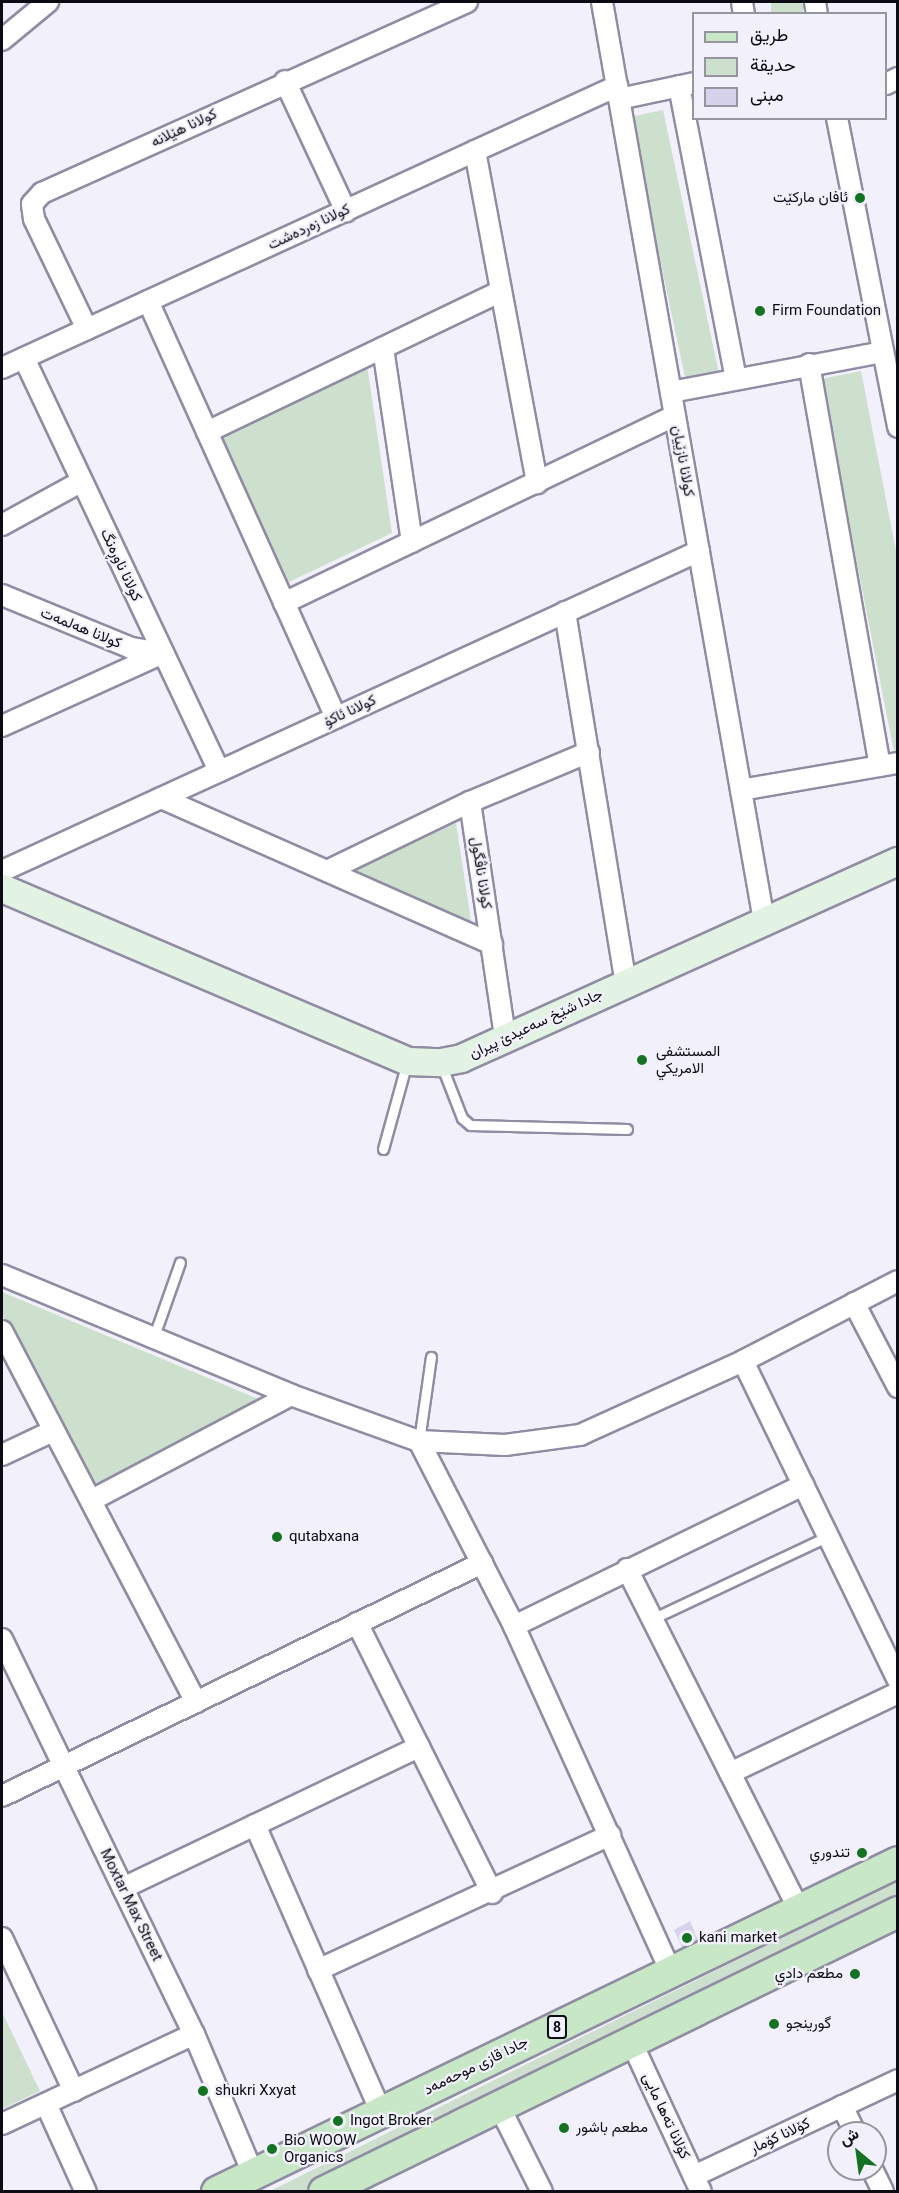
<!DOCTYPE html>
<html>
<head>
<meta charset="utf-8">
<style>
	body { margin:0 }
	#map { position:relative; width:899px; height:2193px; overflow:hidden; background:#f2f1fb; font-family:Roboto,Vazirmatn,sans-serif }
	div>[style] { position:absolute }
	.green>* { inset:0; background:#cde0cd; transform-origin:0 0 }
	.building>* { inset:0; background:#d6d2eb }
	.roads { filter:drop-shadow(2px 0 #908ca3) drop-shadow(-2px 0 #908ca3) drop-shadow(0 2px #908ca3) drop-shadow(0 -2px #908ca3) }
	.lane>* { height:9px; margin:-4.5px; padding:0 4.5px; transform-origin:4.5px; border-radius:4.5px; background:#fff }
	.street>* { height:20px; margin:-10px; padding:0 10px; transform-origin:10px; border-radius:10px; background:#fff }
	.secondary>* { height:27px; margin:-13.5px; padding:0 13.5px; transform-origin:13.5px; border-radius:13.5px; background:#e3f3e3 }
	.primary>* { height:30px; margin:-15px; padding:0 15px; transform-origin:15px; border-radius:15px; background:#c7e7c7 }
	.dots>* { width:16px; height:16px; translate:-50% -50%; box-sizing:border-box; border:3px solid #f2f1fb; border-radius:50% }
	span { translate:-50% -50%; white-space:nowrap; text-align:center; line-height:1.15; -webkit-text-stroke:4.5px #f2f1fb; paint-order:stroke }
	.shield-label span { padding:2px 4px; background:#f2f1fb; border:2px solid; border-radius:4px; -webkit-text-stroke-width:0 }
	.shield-label { font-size:14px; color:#0c0b13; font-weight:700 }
	.street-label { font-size:15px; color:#0c0b13 }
	.poi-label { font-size:15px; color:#0c0b13 }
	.right { translate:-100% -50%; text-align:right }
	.left { translate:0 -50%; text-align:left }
	.frame { position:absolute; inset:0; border:3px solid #0c0b13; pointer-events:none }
	.legend { position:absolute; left:692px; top:12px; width:195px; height:108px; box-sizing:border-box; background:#f2f1fb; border:2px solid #96959e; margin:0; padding:8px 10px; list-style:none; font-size:18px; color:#0c0b13 }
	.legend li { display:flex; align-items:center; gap:12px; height:30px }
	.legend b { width:30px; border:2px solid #96959e }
	.north { position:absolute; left:827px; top:2121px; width:60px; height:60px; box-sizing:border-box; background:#f2f1fb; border:2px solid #96959e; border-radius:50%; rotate:331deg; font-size:16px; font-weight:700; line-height:24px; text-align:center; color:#0c0b13 }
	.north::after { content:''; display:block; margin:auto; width:21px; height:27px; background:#147323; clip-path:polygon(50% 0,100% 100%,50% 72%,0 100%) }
</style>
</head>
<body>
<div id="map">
	<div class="green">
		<i style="left:771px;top:2px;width:32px;height:11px"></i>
		<i style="left:663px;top:110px;width:268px;height:34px;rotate:78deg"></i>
		<i style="clip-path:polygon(367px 365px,392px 533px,289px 582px,219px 434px)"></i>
		<i style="clip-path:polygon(861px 371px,897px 556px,897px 751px,894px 752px,821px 379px)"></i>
		<i style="clip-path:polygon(456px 823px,472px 927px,352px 871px)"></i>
		<i style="clip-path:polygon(2px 1292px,263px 1401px,94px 1489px,2px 1314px)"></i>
		<i style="clip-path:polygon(897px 1881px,897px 1902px,309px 2191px,268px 2192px)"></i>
		<i style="clip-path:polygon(2px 2012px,40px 2091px,2px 2109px)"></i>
	</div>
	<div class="building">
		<i style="clip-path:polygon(690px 1921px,700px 1945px,685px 1953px,674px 1930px)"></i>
	</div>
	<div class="roads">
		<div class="lane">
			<i style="left:441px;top:1064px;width:58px;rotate:68.7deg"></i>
			<i style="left:462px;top:1118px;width:11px;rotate:41deg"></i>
			<i style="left:470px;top:1125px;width:157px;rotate:1.5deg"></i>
			<i style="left:383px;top:1149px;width:90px;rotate:-74.6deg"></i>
			<i style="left:154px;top:1336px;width:78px;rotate:-70.6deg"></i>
			<i style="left:419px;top:1441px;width:85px;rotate:-81.9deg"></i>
			<i style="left:652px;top:1619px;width:195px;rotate:-25.2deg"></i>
		</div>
		<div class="street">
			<i style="left:602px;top:2px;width:933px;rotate:80deg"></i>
			<i style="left:742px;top:2px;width:12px;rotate:81deg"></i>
			<i style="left:815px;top:2px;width:12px;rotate:81deg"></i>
			<i style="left:2px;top:40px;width:60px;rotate:-39.6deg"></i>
			<i style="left:285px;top:81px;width:144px;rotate:64.9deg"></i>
			<i style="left:886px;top:84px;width:13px;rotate:-27deg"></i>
			<i style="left:679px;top:86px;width:298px;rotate:79deg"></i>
			<i style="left:619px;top:99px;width:77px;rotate:-12deg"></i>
			<i style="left:837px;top:118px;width:315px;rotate:78.8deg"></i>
			<i style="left:475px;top:151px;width:338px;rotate:79.4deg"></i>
			<i style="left:148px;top:301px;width:457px;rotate:65.7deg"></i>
			<i style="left:87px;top:329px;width:122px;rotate:-115.7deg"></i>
			<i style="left:34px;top:219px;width:15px;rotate:-98deg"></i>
			<i style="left:32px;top:204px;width:15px;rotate:-48deg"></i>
			<i style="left:42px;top:193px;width:466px;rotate:-24.2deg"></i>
			<i style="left:383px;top:348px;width:196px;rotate:81.5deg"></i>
			<i style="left:24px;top:358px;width:457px;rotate:64.7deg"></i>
			<i style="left:809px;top:364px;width:408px;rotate:80deg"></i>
			<i style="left:2px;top:368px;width:677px;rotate:-24.63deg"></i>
			<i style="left:671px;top:392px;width:215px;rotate:-10.7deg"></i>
			<i style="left:207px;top:432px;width:326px;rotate:-25.6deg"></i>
			<i style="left:2px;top:525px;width:91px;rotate:-28.8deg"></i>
			<i style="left:2px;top:595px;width:139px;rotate:22.3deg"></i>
			<i style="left:131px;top:648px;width:32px;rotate:9deg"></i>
			<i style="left:284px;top:603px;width:433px;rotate:-25.6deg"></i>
			<i style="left:565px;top:612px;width:376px;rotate:80.7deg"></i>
			<i style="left:2px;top:726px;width:177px;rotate:-24.4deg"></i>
			<i style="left:741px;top:790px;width:159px;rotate:-9.8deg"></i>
			<i style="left:161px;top:798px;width:362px;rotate:23.8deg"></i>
			<i style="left:470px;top:802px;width:238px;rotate:81.5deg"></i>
			<i style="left:2px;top:871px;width:767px;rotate:-24.66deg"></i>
			<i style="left:327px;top:871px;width:159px;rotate:-25.8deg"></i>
			<i style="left:470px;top:802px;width:129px;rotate:-22.8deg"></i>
			<i style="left:2px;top:1275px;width:313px;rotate:22.5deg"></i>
			<i style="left:291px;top:1395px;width:136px;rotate:19.8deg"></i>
			<i style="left:419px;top:1441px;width:86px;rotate:2.7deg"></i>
			<i style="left:505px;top:1445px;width:76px;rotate:-7.6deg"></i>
			<i style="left:580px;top:1435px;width:179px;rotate:-24.4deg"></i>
			<i style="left:743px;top:1361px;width:174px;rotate:-27.3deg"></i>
			<i style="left:854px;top:1303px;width:95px;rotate:62.4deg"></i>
			<i style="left:2px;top:1331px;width:419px;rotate:62.4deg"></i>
			<i style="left:743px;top:1361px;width:355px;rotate:64.1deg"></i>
			<i style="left:419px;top:1441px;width:208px;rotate:62.8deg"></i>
			<i style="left:514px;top:1626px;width:380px;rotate:65.6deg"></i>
			<i style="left:2px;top:1455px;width:56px;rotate:-25.2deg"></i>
			<i style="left:92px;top:1500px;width:225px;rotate:-27.8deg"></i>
			<i style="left:627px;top:1569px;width:382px;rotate:63.2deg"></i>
			<i style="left:357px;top:1623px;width:302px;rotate:63.4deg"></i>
			<i style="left:514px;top:1626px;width:322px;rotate:-26deg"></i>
			<i style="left:2px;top:1639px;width:439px;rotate:64.1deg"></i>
			<i style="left:194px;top:2034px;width:152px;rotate:67.1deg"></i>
			<i style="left:730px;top:1773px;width:186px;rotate:-25.5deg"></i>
			<i style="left:2px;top:1796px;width:534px;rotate:-25.89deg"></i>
			<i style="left:255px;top:1825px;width:313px;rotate:66.3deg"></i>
			<i style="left:123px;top:1888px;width:328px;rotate:-25.5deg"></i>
			<i style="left:2px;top:1938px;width:169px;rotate:64.8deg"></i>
			<i style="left:318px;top:1970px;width:322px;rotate:-24.8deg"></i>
			<i style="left:631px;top:2041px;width:166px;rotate:65.1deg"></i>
			<i style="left:46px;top:2104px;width:97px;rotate:65.6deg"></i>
			<i style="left:499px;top:2106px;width:96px;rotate:63.4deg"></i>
			<i style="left:842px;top:2106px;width:30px;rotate:64deg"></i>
			<i style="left:2px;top:2124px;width:212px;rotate:-25.1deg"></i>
			<i style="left:872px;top:2169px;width:25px;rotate:64deg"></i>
			<i style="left:694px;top:2176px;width:225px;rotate:-25.2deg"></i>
		</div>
		<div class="secondary">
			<i style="left:2px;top:888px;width:441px;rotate:23.1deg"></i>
			<i style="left:408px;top:1061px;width:33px;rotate:2deg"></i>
			<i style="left:441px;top:1062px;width:20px;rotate:-11deg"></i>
			<i style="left:461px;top:1058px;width:479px;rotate:-24.3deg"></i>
		</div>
		<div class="primary">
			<i style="left:217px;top:2192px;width:757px;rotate:-25.85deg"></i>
			<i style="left:324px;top:2192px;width:639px;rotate:-26deg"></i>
		</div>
	</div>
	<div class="dots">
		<i style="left:860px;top:198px;background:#147323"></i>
		<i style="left:760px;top:311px;background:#147323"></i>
		<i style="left:642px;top:1060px;background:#147323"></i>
		<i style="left:277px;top:1537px;background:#147323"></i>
		<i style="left:862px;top:1853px;background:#147323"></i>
		<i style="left:687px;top:1938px;background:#147323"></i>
		<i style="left:855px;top:1974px;background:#147323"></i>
		<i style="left:774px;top:2024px;background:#147323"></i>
		<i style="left:203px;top:2091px;background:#147323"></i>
		<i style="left:338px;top:2121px;background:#147323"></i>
		<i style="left:564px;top:2128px;background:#147323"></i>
		<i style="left:272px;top:2149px;background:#147323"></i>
	</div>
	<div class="shield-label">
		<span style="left:557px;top:2027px">8</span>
	</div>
	<div class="street-label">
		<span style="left:184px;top:128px;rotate:-25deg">کولانا هێلانە</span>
		<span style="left:309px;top:227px;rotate:-25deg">کولانا زەردەشت</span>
		<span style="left:683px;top:461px;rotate:80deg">کولانا نازێیان</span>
		<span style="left:121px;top:565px;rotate:65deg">کولانا ناوڕەنگ</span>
		<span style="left:81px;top:628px;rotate:22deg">کولانا هەلمەت</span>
		<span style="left:350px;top:711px;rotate:-25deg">کولانا ئاکۆ</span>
		<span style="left:481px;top:873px;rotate:81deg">کولانا ناڤگول</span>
		<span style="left:536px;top:1024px;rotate:-25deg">جادا شێخ سەعیدێ پیران</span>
		<span style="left:131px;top:1905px;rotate:64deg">Moxtar Max Street</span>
		<span style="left:476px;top:2066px;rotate:-26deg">جادا قازی موحەمەد</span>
		<span style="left:666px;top:2116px;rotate:65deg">کۆلانا تەها مایی</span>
		<span style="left:780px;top:2136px;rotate:-25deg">کۆلانا کۆمار</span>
	</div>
	<div class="poi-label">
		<span class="right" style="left:848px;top:198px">ئافان مارکێت</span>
		<span class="left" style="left:772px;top:311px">Firm Foundation</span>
		<span class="left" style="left:656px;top:1060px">المستشفى<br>الامريكي</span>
		<span class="left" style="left:289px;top:1537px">qutabxana</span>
		<span class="right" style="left:850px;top:1853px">تندوري</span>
		<span class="left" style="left:699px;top:1938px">kani market</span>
		<span class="right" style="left:843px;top:1974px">مطعم دادي</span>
		<span class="left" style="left:786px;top:2024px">گورينجو</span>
		<span class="left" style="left:215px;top:2091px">shukri Xxyat</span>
		<span class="left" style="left:350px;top:2121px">Ingot Broker</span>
		<span class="left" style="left:576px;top:2128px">مطعم باشور</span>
		<span class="left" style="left:284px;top:2149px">Bio WOOW<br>Organics</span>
	</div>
	<div class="frame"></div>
	<ul class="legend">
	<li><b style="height:8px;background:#c7e7c7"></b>طريق</li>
	<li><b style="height:16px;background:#cde0cd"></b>حديقة</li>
	<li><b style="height:16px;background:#d6d2eb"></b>مبنى</li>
	</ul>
	<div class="north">ش</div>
</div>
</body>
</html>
